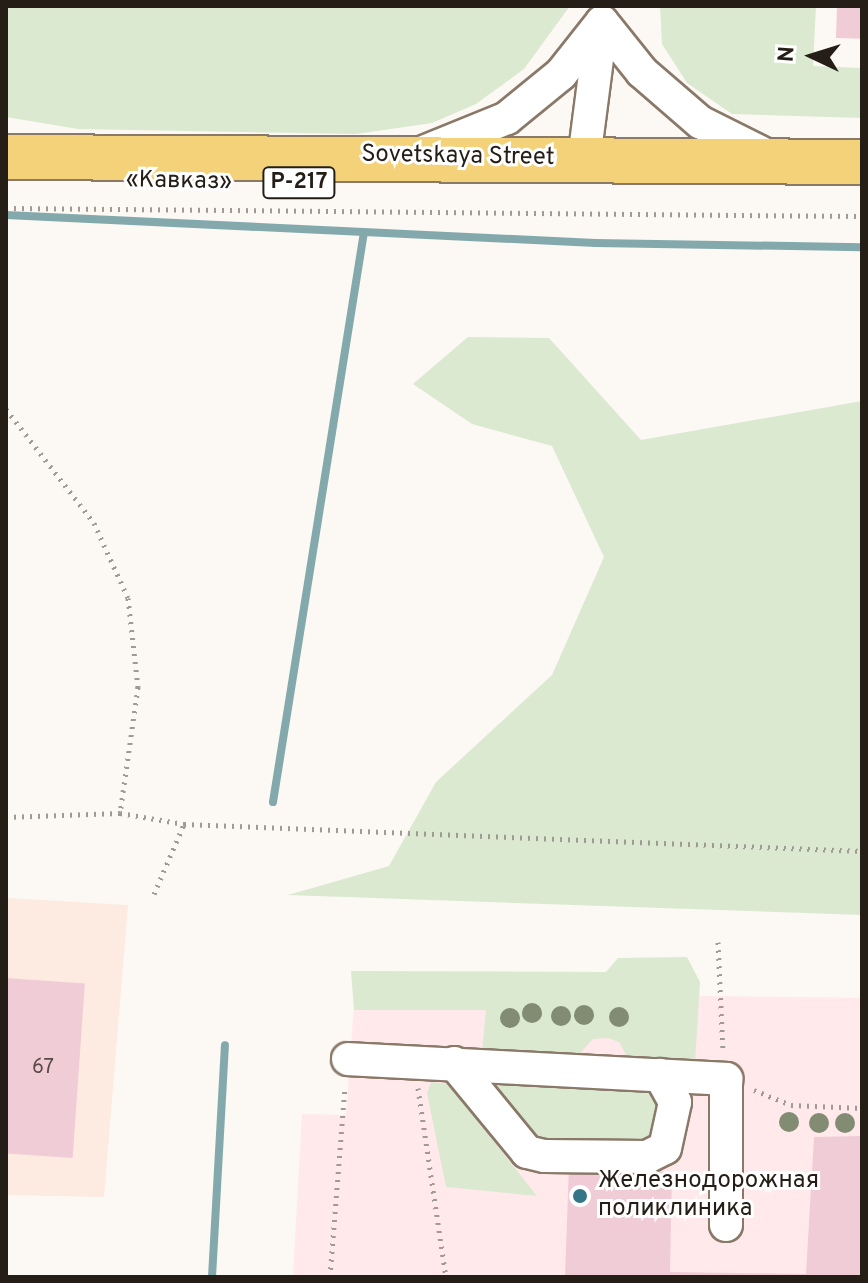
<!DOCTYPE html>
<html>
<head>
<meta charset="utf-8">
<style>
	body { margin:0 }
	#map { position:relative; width:868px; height:1283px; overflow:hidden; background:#fcf8f4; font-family:Overpass,sans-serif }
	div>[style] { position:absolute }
	.commercial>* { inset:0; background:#fdebe1 }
	.medical>* { inset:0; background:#ffe9ea }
	.green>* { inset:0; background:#dbe9d1 }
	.stream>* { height:8px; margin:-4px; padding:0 4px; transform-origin:4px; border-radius:4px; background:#83a9ac }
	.building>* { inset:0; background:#efccd6; transform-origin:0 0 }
	.path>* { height:5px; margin-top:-2.5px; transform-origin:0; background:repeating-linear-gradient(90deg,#a09a95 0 2px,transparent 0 8px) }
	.roads { filter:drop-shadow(2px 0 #8a7969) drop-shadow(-2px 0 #8a7969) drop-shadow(0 2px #8a7969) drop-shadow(0 -2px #8a7969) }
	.minor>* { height:32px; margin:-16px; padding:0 16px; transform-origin:16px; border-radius:16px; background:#fff }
	.highway>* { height:44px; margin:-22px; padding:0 22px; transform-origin:22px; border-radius:22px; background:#f3d27a }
	.trees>* { width:20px; height:20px; margin:-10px; border-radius:50%; background:#818c72 }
	.dots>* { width:22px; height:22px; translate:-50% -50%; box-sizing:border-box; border:4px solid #fff; border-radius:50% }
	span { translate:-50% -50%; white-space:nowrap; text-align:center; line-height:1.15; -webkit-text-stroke:6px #fff; paint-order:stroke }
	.number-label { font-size:20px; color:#584a47 }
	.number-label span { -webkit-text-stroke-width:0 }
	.shield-label span { padding:2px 6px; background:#fff; border:2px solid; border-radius:6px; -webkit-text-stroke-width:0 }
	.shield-label { font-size:22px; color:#251e17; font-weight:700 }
	.street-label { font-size:24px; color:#251e17 }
	.poi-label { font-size:24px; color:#251e17 }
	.left { translate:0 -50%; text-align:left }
	.frame { position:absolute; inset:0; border:8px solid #251e17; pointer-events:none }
	.north { position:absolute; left:772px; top:16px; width:80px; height:80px; -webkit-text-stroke:6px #fff; paint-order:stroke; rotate:274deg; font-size:22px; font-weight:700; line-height:32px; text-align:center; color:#251e17 }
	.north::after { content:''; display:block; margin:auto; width:28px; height:36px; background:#251e17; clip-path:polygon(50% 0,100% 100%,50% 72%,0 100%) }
</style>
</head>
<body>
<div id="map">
	<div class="commercial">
		<i style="clip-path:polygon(6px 898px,128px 905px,104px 1197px,6px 1195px)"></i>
	</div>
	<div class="medical">
		<i style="clip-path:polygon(355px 991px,862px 998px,862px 1277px,293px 1277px,302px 1114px,346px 1115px)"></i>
	</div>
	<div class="green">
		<i style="clip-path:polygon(6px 6px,570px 6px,524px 69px,476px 104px,432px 123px,356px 134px,78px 129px,6px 117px)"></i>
		<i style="clip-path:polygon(660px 6px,816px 6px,813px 66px,862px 68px,862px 118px,732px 114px,687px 83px,662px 44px)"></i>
		<i style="clip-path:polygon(468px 337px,549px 338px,641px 440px,862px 401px,862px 915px,288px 895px,389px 866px,436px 782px,552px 675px,604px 557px,552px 446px,472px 424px,413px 384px)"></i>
		<i style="clip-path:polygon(687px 957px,700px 982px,695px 1063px,629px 1060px,619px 1042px,608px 1038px,593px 1039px,574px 1060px,482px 1051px,486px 1010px,354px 1010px,351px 971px,606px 972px,618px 958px)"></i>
		<i style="clip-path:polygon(479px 1080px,650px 1087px,660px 1107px,654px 1142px,531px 1144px)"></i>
		<i style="clip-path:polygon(431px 1082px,448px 1084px,537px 1196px,446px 1187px,427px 1093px)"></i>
	</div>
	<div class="stream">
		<i style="left:6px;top:215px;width:590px;rotate:2.72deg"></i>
		<i style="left:595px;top:243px;width:267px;rotate:0.9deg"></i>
		<i style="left:273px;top:802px;width:577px;rotate:-80.93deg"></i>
		<i style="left:212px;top:1277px;width:232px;rotate:-86.8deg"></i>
	</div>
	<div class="building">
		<i style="left:837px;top:7px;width:25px;height:31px;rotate:2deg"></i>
		<i style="left:6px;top:978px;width:79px;height:175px;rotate:4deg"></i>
		<i style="clip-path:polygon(862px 1136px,862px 1277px,565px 1277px,569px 1166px,672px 1172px,670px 1272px,806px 1274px,814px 1137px)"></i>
	</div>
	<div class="path">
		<i style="left:6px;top:208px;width:856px;rotate:0.54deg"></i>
		<i style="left:6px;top:409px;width:144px;rotate:52.3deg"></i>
		<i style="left:94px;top:523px;width:82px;rotate:65.6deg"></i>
		<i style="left:128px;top:598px;width:90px;rotate:83.6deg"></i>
		<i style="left:138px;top:687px;width:127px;rotate:98.1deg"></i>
		<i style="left:6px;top:817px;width:114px;rotate:-2deg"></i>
		<i style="left:120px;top:813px;width:65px;rotate:9.8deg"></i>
		<i style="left:184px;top:824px;width:679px;rotate:2.28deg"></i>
		<i style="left:154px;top:894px;width:76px;rotate:-66.8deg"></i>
		<i style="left:718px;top:942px;width:110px;rotate:87.4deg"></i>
		<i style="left:418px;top:1088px;width:191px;rotate:81.6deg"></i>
		<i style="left:754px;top:1090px;width:40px;rotate:22deg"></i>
		<i style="left:791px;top:1105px;width:71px;rotate:2.4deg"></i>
		<i style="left:330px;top:1277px;width:191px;rotate:-85.5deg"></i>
	</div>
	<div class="roads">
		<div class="minor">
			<i style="left:602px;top:22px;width:64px;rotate:51.3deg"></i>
			<i style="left:642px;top:72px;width:77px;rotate:40.8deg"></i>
			<i style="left:700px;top:122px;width:80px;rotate:26.6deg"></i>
			<i style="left:421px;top:153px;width:93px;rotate:-22.1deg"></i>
			<i style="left:507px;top:118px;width:70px;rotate:-39.2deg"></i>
			<i style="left:561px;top:74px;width:66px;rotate:-51.7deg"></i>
			<i style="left:584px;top:159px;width:132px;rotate:-82.6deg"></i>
			<i style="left:348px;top:1059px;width:379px;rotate:3deg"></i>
			<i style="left:726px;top:1079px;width:146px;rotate:90deg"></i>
			<i style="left:454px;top:1063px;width:115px;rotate:50.6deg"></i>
			<i style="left:527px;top:1152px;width:18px;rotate:13deg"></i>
			<i style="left:545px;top:1156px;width:102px;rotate:0.6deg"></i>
			<i style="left:647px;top:1157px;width:20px;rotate:-27deg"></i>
			<i style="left:665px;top:1148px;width:47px;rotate:-77.7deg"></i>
			<i style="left:675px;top:1102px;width:31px;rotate:-119deg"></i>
		</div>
		<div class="highway">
			<i style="left:6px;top:157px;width:856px;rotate:0.33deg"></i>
		</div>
	</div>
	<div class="trees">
		<i style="left:532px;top:1013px"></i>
		<i style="left:584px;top:1015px"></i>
		<i style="left:561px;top:1016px"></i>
		<i style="left:619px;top:1017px"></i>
		<i style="left:510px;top:1018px"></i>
		<i style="left:789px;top:1122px"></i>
		<i style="left:819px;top:1123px"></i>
		<i style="left:845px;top:1123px"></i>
	</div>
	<div class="dots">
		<i style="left:580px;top:1196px;background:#347588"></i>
	</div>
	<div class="number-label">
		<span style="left:43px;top:1068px">67</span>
	</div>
	<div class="shield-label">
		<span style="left:299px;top:183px">Р-217</span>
	</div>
	<div class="street-label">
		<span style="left:458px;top:157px;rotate:1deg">Sovetskaya Street</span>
		<span style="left:179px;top:182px;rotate:1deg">«Кавказ»</span>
	</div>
	<div class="poi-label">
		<span class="left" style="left:598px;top:1196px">Железнодорожная<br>поликлиника</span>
	</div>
	<div class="frame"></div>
	<div class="north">N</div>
</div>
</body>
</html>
